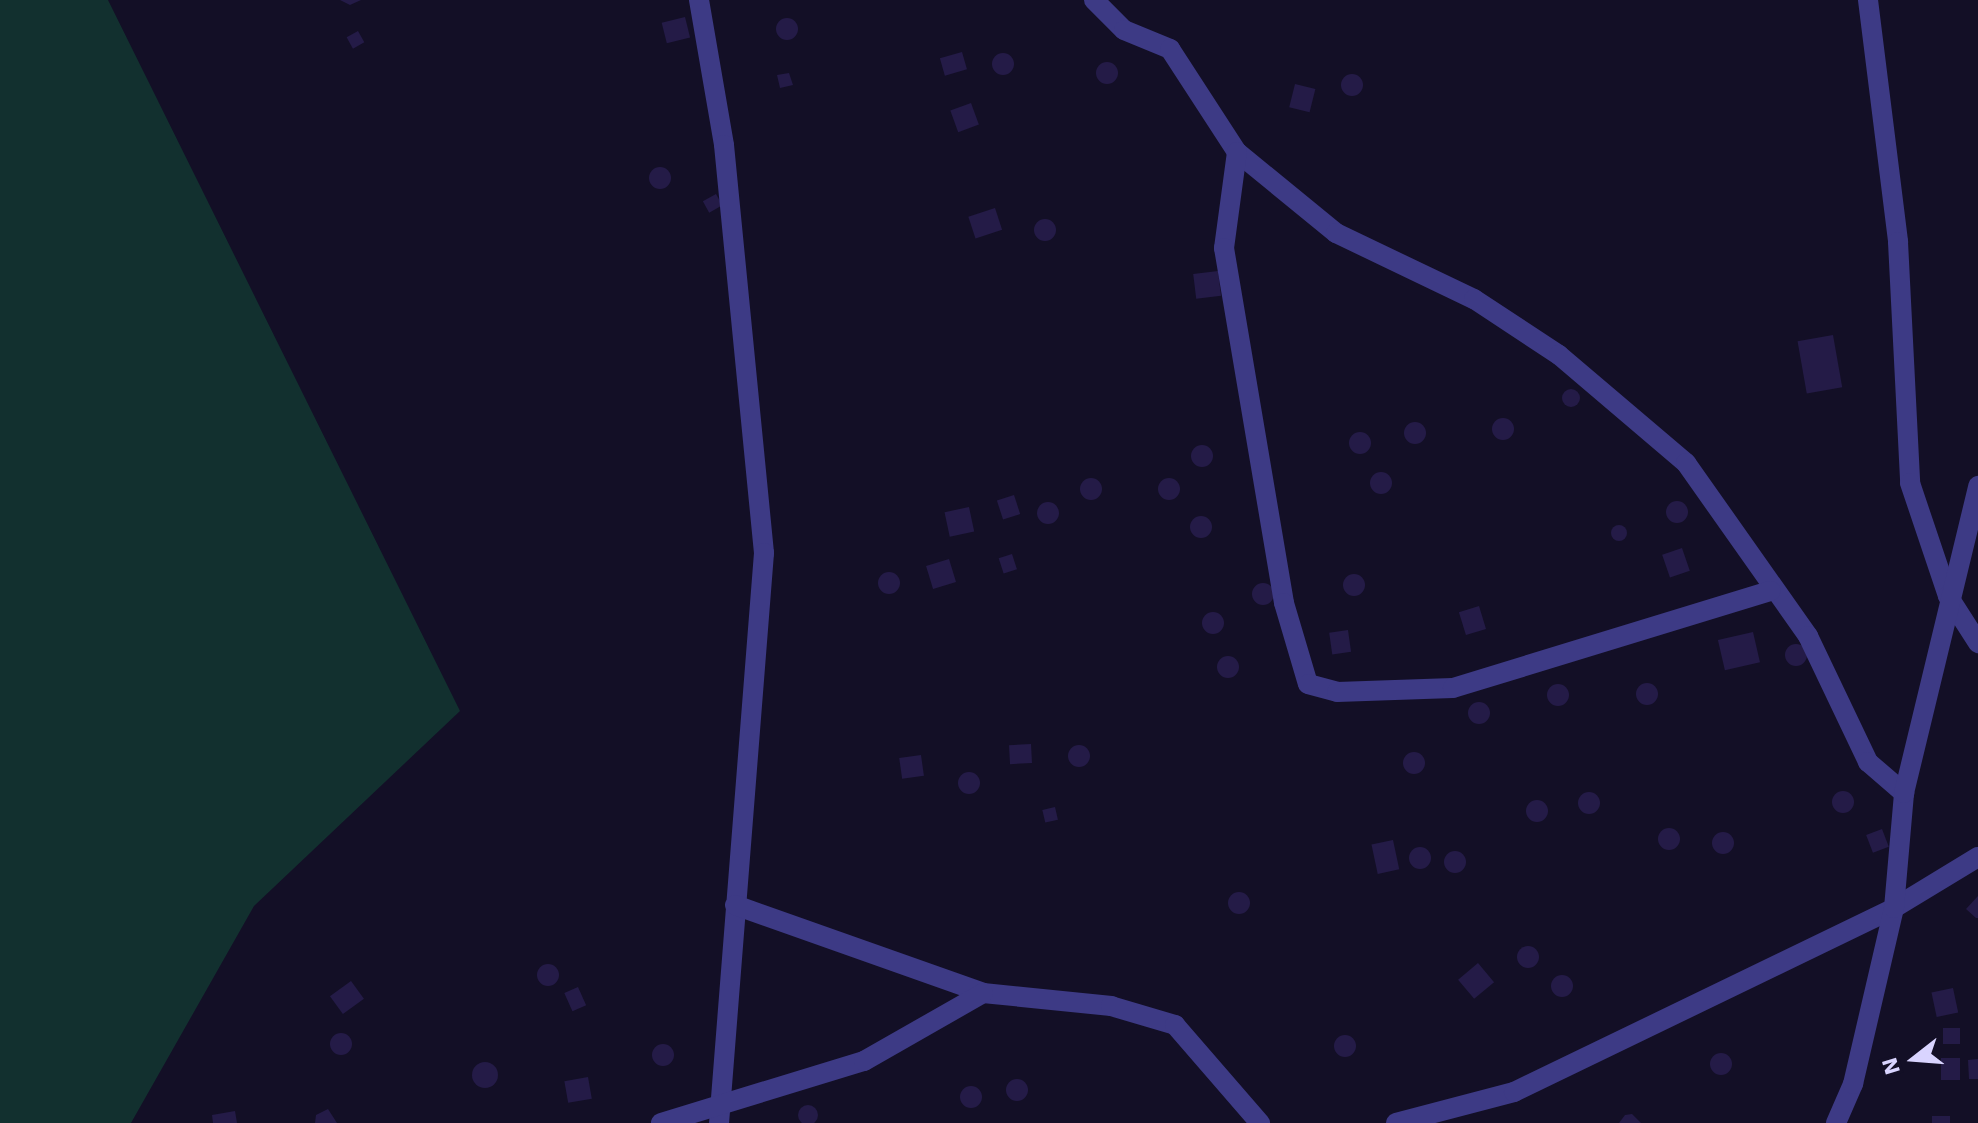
<!DOCTYPE html>
<html>
<head>
<meta charset="utf-8">
<style>
	body { margin:0 }
	#map { position:relative; width:1978px; height:1123px; overflow:hidden; background:#130f26; font-family:"Work Sans",sans-serif }
	div>[style] { position:absolute }
	.green>* { inset:0; background:#12302f }
	.building>* { inset:0; background:#241b47; transform-origin:0 0 }
	.round { border-radius:50% }
	.minor>* { height:20px; margin:-10px; padding:0 10px; transform-origin:10px; border-radius:10px; background:#3d3a85 }
	span { translate:-50% -50%; white-space:nowrap; text-align:center; line-height:1.15; -webkit-text-stroke:6px #130f26; paint-order:stroke }
	.north { position:absolute; left:1874px; top:1019px; width:80px; height:80px; -webkit-text-stroke:6px #130f26; paint-order:stroke; rotate:253deg; font-size:22px; font-weight:700; line-height:32px; text-align:center; color:#d9d4ff }
	.north::after { content:''; display:block; margin:auto; width:28px; height:36px; background:#d9d4ff; clip-path:polygon(50% 0,100% 100%,50% 72%,0 100%) }
</style>
</head>
<body>
<div id="map">
	<div class="green">
		<i style="clip-path:polygon(0 0,108px 0,460px 711px,254px 906px,131px 1123px,0 1123px)"></i>
	</div>
	<div class="building">
		<i style="clip-path:polygon(340px 0,361px 0,350px 5px)"></i>
		<i style="left:685px;top:17px;width:21px;height:24px;rotate:76deg"></i>
		<i class="round" style="left:776px;top:18px;width:22px;height:22px"></i>
		<i style="left:358px;top:31px;width:13px;height:13px;rotate:61deg"></i>
		<i style="left:962px;top:52px;width:18px;height:23px;rotate:74deg"></i>
		<i class="round" style="left:992px;top:53px;width:22px;height:22px"></i>
		<i class="round" style="left:1096px;top:62px;width:22px;height:22px"></i>
		<i style="clip-path:polygon(789px 73px,793px 85px,780px 88px,777px 75px)"></i>
		<i class="round" style="left:1341px;top:74px;width:22px;height:22px"></i>
		<i style="left:1295px;top:84px;width:21px;height:24px;rotate:14deg"></i>
		<i style="left:971px;top:103px;width:23px;height:22px;rotate:70deg"></i>
		<i class="round" style="left:649px;top:167px;width:22px;height:22px"></i>
		<i style="left:716px;top:194px;width:13px;height:15px;rotate:61deg"></i>
		<i style="left:995px;top:208px;width:23px;height:28px;rotate:72deg"></i>
		<i class="round" style="left:1034px;top:219px;width:22px;height:22px"></i>
		<i style="left:1218px;top:271px;width:25px;height:25px;rotate:83deg"></i>
		<i style="left:1833px;top:335px;width:53px;height:36px;rotate:80deg"></i>
		<i class="round" style="left:1562px;top:389px;width:18px;height:18px"></i>
		<i class="round" style="left:1492px;top:418px;width:22px;height:22px"></i>
		<i class="round" style="left:1404px;top:422px;width:22px;height:22px"></i>
		<i class="round" style="left:1349px;top:432px;width:22px;height:22px"></i>
		<i class="round" style="left:1191px;top:445px;width:22px;height:22px"></i>
		<i class="round" style="left:1370px;top:472px;width:22px;height:22px"></i>
		<i class="round" style="left:1080px;top:478px;width:22px;height:22px"></i>
		<i class="round" style="left:1158px;top:478px;width:22px;height:22px"></i>
		<i style="left:1014px;top:495px;width:20px;height:18px;rotate:72deg"></i>
		<i class="round" style="left:1666px;top:501px;width:22px;height:22px"></i>
		<i class="round" style="left:1037px;top:502px;width:22px;height:22px"></i>
		<i style="left:969px;top:507px;width:25px;height:25px;rotate:78deg"></i>
		<i class="round" style="left:1190px;top:516px;width:22px;height:22px"></i>
		<i class="round" style="left:1611px;top:525px;width:16px;height:16px"></i>
		<i style="left:1682px;top:548px;width:24px;height:21px;rotate:71deg"></i>
		<i style="left:1012px;top:554px;width:16px;height:14px;rotate:72deg"></i>
		<i style="left:949px;top:559px;width:24px;height:24px;rotate:73deg"></i>
		<i class="round" style="left:878px;top:572px;width:22px;height:22px"></i>
		<i class="round" style="left:1343px;top:574px;width:22px;height:22px"></i>
		<i class="round" style="left:1252px;top:583px;width:22px;height:22px"></i>
		<i style="left:1479px;top:606px;width:24px;height:21px;rotate:73deg"></i>
		<i class="round" style="left:1202px;top:612px;width:22px;height:22px"></i>
		<i style="left:1348px;top:630px;width:22px;height:19px;rotate:82deg"></i>
		<i style="left:1753px;top:632px;width:31px;height:36px;rotate:77deg"></i>
		<i class="round" style="left:1785px;top:644px;width:22px;height:22px"></i>
		<i class="round" style="left:1217px;top:656px;width:22px;height:22px"></i>
		<i class="round" style="left:1636px;top:683px;width:22px;height:22px"></i>
		<i class="round" style="left:1547px;top:684px;width:22px;height:22px"></i>
		<i class="round" style="left:1468px;top:702px;width:22px;height:22px"></i>
		<i style="left:1031px;top:744px;width:19px;height:22px;rotate:87deg"></i>
		<i class="round" style="left:1068px;top:745px;width:22px;height:22px"></i>
		<i class="round" style="left:1403px;top:752px;width:22px;height:22px"></i>
		<i style="left:921px;top:755px;width:21px;height:22px;rotate:82deg"></i>
		<i class="round" style="left:958px;top:772px;width:22px;height:22px"></i>
		<i class="round" style="left:1832px;top:791px;width:22px;height:22px"></i>
		<i class="round" style="left:1578px;top:792px;width:22px;height:22px"></i>
		<i class="round" style="left:1526px;top:800px;width:22px;height:22px"></i>
		<i style="left:1055px;top:807px;width:13px;height:13px;rotate:77deg"></i>
		<i class="round" style="left:1658px;top:828px;width:22px;height:22px"></i>
		<i style="left:1882px;top:829px;width:19px;height:17px;rotate:69deg"></i>
		<i class="round" style="left:1712px;top:832px;width:22px;height:22px"></i>
		<i style="left:1393px;top:840px;width:30px;height:22px;rotate:78deg"></i>
		<i class="round" style="left:1409px;top:847px;width:22px;height:22px"></i>
		<i class="round" style="left:1444px;top:851px;width:22px;height:22px"></i>
		<i class="round" style="left:1228px;top:892px;width:22px;height:22px"></i>
		<i style="clip-path:polygon(1978px 896px,1978px 918px,1976px 918px,1966px 909px)"></i>
		<i class="round" style="left:1517px;top:946px;width:22px;height:22px"></i>
		<i style="left:1478px;top:963px;width:25px;height:26px;rotate:50deg"></i>
		<i class="round" style="left:537px;top:964px;width:22px;height:22px"></i>
		<i class="round" style="left:1551px;top:975px;width:22px;height:22px"></i>
		<i style="left:351px;top:981px;width:22px;height:26px;rotate:54deg"></i>
		<i style="left:578px;top:987px;width:20px;height:15px;rotate:66deg"></i>
		<i style="left:1953px;top:988px;width:25px;height:22px;rotate:78deg"></i>
		<i style="left:1943px;top:1028px;width:17px;height:16px"></i>
		<i class="round" style="left:330px;top:1033px;width:22px;height:22px"></i>
		<i class="round" style="left:1334px;top:1035px;width:22px;height:22px"></i>
		<i class="round" style="left:652px;top:1044px;width:22px;height:22px"></i>
		<i class="round" style="left:1710px;top:1053px;width:22px;height:22px"></i>
		<i style="left:1941px;top:1058px;width:19px;height:22px"></i>
		<i style="clip-path:polygon(1978px 1059px,1978px 1079px,1969px 1079px,1968px 1060px)"></i>
		<i class="round" style="left:472px;top:1062px;width:26px;height:26px"></i>
		<i style="left:588px;top:1077px;width:22px;height:24px;rotate:80deg"></i>
		<i class="round" style="left:1006px;top:1079px;width:22px;height:22px"></i>
		<i class="round" style="left:960px;top:1086px;width:22px;height:22px"></i>
		<i class="round" style="left:798px;top:1105px;width:20px;height:20px"></i>
		<i style="clip-path:polygon(328px 1109px,337px 1123px,315px 1123px,316px 1115px)"></i>
		<i style="clip-path:polygon(235px 1111px,237px 1123px,213px 1123px,212px 1115px)"></i>
		<i style="clip-path:polygon(1632px 1114px,1641px 1123px,1619px 1123px,1625px 1115px)"></i>
		<i style="left:1932px;top:1116px;width:18px;height:7px"></i>
	</div>
	<div class="minor">
		<i style="left:699px;top:0;width:147px;rotate:80.2deg"></i>
		<i style="left:724px;top:145px;width:410px;rotate:84.4deg"></i>
		<i style="left:764px;top:553px;width:572px;rotate:94.51deg"></i>
		<i style="left:1094px;top:0;width:42px;rotate:45deg"></i>
		<i style="left:1124px;top:30px;width:50px;rotate:22.4deg"></i>
		<i style="left:1170px;top:49px;width:123px;rotate:57deg"></i>
		<i style="left:1237px;top:152px;width:128px;rotate:39.3deg"></i>
		<i style="left:1336px;top:233px;width:153px;rotate:25.6deg"></i>
		<i style="left:1474px;top:299px;width:102px;rotate:33.4deg"></i>
		<i style="left:1559px;top:355px;width:167px;rotate:40.4deg"></i>
		<i style="left:1686px;top:463px;width:212px;rotate:54.8deg"></i>
		<i style="left:1808px;top:636px;width:140px;rotate:64.5deg"></i>
		<i style="left:1868px;top:762px;width:48px;rotate:40.7deg"></i>
		<i style="left:1868px;top:0;width:244px;rotate:82.9deg"></i>
		<i style="left:1898px;top:242px;width:241px;rotate:87.1deg"></i>
		<i style="left:1910px;top:483px;width:119px;rotate:71.4deg"></i>
		<i style="left:1948px;top:596px;width:56px;rotate:57.4deg"></i>
		<i style="left:1237px;top:152px;width:97px;rotate:97.7deg"></i>
		<i style="left:1224px;top:248px;width:360px;rotate:80.4deg"></i>
		<i style="left:1284px;top:603px;width:84px;rotate:73.5deg"></i>
		<i style="left:1308px;top:684px;width:30px;rotate:15deg"></i>
		<i style="left:1337px;top:692px;width:116px;rotate:-2deg"></i>
		<i style="left:1453px;top:688px;width:332px;rotate:-17deg"></i>
		<i style="left:735px;top:905px;width:263px;rotate:19.5deg"></i>
		<i style="left:983px;top:993px;width:129px;rotate:5.8deg"></i>
		<i style="left:1111px;top:1006px;width:67px;rotate:16.5deg"></i>
		<i style="left:1175px;top:1025px;width:130px;rotate:49.1deg"></i>
		<i style="left:661px;top:1123px;width:212px;rotate:-17deg"></i>
		<i style="left:864px;top:1061px;width:137px;rotate:-29.7deg"></i>
		<i style="left:1396px;top:1123px;width:122px;rotate:-14.7deg"></i>
		<i style="left:1514px;top:1092px;width:422px;rotate:-25.8deg"></i>
		<i style="left:1894px;top:908px;width:98px;rotate:-31.3deg"></i>
		<i style="left:1836px;top:1123px;width:43px;rotate:-66.4deg"></i>
		<i style="left:1853px;top:1084px;width:181px;rotate:-76.9deg"></i>
		<i style="left:1894px;top:908px;width:115px;rotate:-85deg"></i>
		<i style="left:1904px;top:793px;width:316px;rotate:-76.4deg"></i>
	</div>
	<div class="north">N</div>
</div>
</body>
</html>
